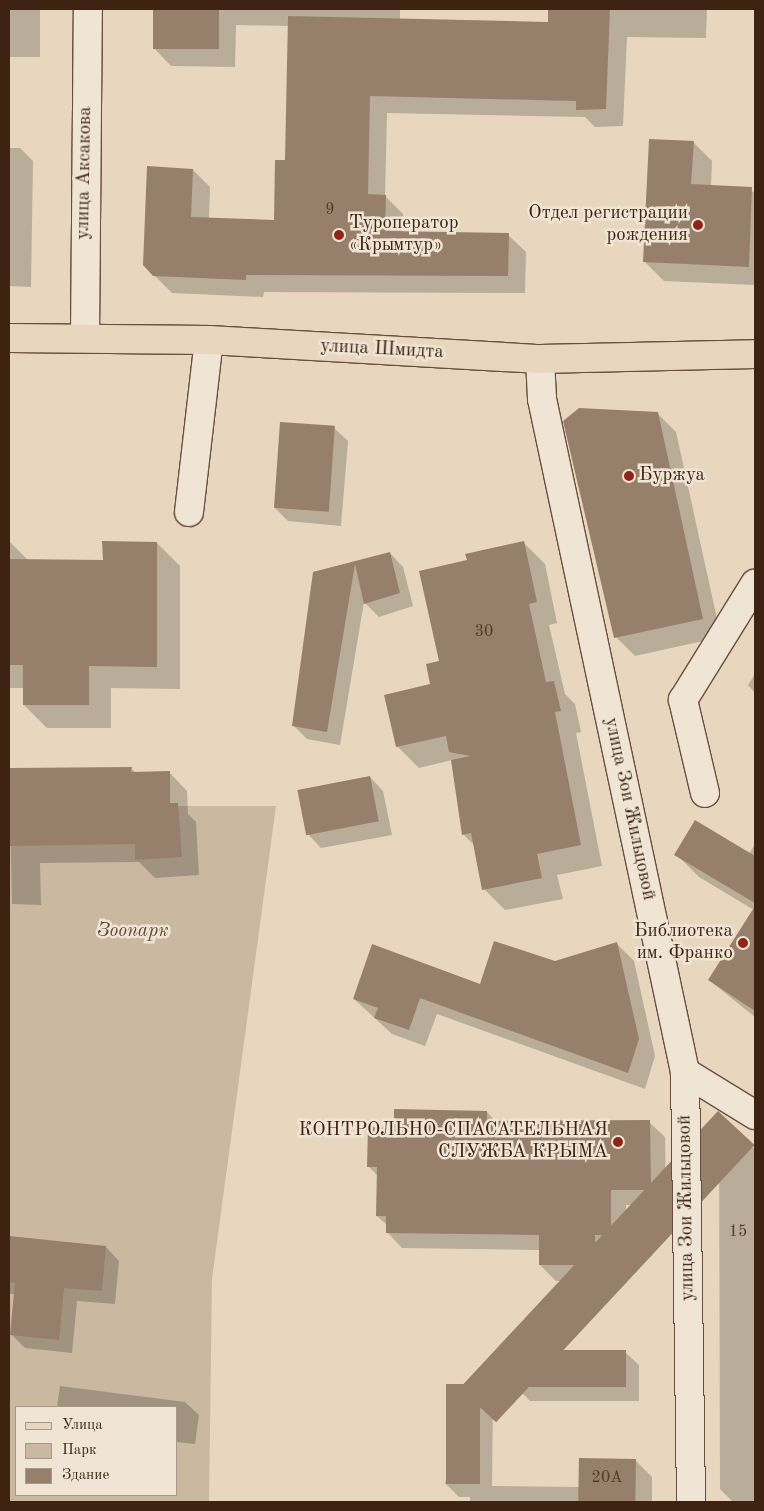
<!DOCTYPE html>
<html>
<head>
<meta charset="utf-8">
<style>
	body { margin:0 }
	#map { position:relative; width:764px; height:1511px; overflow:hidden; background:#e8d7be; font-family:"Old Standard TT",serif }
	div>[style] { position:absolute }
	.green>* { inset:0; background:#cbb8a1 }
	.shadow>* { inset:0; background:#0003; transform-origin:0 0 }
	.building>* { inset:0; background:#96806b; transform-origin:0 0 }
	.roads { filter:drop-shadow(1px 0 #684f3d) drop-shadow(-1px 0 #684f3d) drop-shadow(0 1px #684f3d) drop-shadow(0 -1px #684f3d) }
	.minor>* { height:28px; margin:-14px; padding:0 14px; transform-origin:14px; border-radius:14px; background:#f0e5d5 }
	.major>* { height:28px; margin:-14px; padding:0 14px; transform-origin:14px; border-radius:14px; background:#e8d7be }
	.dots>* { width:14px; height:14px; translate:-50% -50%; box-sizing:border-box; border:2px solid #f0e5d5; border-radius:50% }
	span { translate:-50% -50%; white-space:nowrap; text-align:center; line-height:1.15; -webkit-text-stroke:5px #f0e5d5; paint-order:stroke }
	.number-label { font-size:16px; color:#543a28 }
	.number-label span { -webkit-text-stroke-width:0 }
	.street-label { font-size:19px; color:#3e2212 }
	.poi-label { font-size:19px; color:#3e2212 }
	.right { translate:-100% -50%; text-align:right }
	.left { translate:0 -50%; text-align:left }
	.park-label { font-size:19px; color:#614836; font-style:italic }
	.frame { position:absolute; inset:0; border:10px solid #3e2212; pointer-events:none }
	.legend { position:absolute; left:15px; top:1406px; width:162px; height:90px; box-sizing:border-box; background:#f0e5d5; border:1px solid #a99787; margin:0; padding:6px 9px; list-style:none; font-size:15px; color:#3e2212 }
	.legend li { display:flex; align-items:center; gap:10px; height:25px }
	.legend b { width:25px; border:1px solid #a99787 }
</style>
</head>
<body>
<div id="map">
	<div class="green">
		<i style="clip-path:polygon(evenodd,9px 806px,276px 806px,212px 1279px,209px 1502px,9px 1502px,9px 806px,16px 1407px,176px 1407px,176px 1495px,16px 1495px,16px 1407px)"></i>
	</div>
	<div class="shadow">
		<i style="left:9px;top:9px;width:31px;height:48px"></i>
		<i style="clip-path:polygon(154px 9px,400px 9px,400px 20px,549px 23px,549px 9px,707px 9px,706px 38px,627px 37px,623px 126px,595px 127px,585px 117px,387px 113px,385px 196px,403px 214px,402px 233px,508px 235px,526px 252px,525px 293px,264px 292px,263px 297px,172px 293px,154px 275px,193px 170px,210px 187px,209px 219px,276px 221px,287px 162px,289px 26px,236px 25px,235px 67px,171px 66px,154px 48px)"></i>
		<i style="clip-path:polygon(693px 142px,712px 161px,711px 186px,755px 192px,755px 285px,664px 281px,645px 262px)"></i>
		<i style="clip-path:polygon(9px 148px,20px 148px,33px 161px,31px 287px,9px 286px)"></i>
		<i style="clip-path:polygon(657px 413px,676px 432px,721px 637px,635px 656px,616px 637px)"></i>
		<i style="clip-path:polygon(334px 428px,348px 441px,341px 526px,288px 521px,274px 507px)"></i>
		<i style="clip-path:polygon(9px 541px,29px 561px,104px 561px,157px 543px,180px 566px,180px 689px,111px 688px,111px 728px,47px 728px,24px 705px,24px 688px,9px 688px)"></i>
		<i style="clip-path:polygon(523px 542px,545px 564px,557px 623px,549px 625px,565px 694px,575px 704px,581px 732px,576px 733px,602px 866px,557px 875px,563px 899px,505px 910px,484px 889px,475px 846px,463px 834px,452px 760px,419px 768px,397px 746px,432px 685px,468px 561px)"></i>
		<i style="clip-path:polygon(390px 553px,403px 567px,413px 606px,379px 617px,364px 602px,340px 745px,307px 739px,294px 726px,314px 572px)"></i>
		<i style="clip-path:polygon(755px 674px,755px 693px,748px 685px)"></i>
		<i style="clip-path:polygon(131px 768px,136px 773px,169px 772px,187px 791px,188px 814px,196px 822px,199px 875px,155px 878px,139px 862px,40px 863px,41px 905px,12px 904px,9px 770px)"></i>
		<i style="clip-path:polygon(370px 777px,383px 791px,392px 835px,321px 848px,308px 834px)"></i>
		<i style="clip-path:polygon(755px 844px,755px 1017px,709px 980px,754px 910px,699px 877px,676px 854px,749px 854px)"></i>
		<i style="clip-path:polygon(617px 944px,634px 961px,655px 1056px,645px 1089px,437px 1014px,425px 1046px,392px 1034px,354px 999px,481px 985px)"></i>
		<i style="clip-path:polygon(487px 1112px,497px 1123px,649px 1122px,665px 1137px,666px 1205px,626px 1205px,626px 1250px,610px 1251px,611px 1280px,556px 1281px,540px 1265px,540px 1250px,402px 1248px,387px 1232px,387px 1225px,377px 1216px,378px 1176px,368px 1166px,395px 1130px)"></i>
		<i style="clip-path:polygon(719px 1114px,755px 1149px,755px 1502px,733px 1502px,720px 1489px)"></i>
		<i style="clip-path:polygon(9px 1238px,106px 1247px,119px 1261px,115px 1304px,77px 1301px,72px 1353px,25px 1348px,11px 1334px,15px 1294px,9px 1294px)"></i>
		<i style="clip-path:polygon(625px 1352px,639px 1365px,639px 1401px,530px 1401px,516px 1387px)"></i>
		<i style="clip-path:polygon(479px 1385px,493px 1399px,492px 1486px,580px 1487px,636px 1461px,652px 1477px,652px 1502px,470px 1502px,470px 1497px,459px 1497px,445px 1483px)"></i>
		<i style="clip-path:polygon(60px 1386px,185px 1402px,199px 1415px,195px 1444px,176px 1442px,176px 1407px,57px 1407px)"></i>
	</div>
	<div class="building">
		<i style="left:153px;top:9px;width:66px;height:40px"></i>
		<i style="clip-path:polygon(548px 9px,610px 9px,606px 109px,576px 110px,576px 101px,370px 96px,368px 194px,386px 195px,385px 231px,509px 233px,508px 276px,246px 275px,246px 280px,153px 276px,143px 265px,147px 166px,193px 169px,191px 217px,274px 220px,275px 160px,285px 160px,288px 16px,548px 22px)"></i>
		<i style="clip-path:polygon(649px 139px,694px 141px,691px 184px,752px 187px,749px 267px,643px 262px)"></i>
		<i style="clip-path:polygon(579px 408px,658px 412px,703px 619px,614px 638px,563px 421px)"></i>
		<i style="left:280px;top:422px;width:55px;height:86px;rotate:4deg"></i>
		<i style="clip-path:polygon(102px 541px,157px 542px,157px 667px,89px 666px,89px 705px,23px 705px,23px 665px,9px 665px,9px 559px,103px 560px)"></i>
		<i style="clip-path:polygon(524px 541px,537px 602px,529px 604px,546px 682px,554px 681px,561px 711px,555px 712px,581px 845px,537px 854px,542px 878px,482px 890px,471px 833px,462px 835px,451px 760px,471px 756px,449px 752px,446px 736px,396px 747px,384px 695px,430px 684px,426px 664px,439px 661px,419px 571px,467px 560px,465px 554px)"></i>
		<i style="clip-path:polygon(390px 552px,400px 593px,364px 604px,355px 564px,327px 732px,292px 726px,313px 572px)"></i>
		<i style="clip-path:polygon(132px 767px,131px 772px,170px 771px,170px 803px,178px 803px,182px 857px,135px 860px,135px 844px,9px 846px,9px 768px)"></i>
		<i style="left:370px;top:776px;width:46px;height:74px;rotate:79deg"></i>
		<i style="clip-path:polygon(695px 820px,755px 856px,755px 903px,674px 855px)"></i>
		<i style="clip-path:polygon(755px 906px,755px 1011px,708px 980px)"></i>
		<i style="clip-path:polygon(494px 941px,555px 961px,617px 942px,639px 1039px,628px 1073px,420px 998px,409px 1030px,374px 1018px,378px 1008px,353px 999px,372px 944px,480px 984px)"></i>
		<i style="clip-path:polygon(394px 1109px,487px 1111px,487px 1121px,650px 1120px,651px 1190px,611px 1190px,611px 1235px,595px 1235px,596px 1265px,539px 1265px,539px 1235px,386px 1233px,386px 1216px,376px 1216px,377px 1167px,367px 1167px,368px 1127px,394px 1128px)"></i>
		<i style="left:718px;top:1111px;width:50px;height:379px;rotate:43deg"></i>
		<i style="clip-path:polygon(9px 1236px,106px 1246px,102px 1291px,64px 1288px,59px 1340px,10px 1335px,15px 1283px,9px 1282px)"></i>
		<i style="left:515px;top:1350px;width:111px;height:37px"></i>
		<i style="left:446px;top:1384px;width:34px;height:100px"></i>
		<i style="left:579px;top:1458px;width:57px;height:44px;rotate:1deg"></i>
	</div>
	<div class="roads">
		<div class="minor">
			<i style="left:85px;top:337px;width:328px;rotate:-89.5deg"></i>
			<i style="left:540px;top:359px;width:40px;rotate:87.1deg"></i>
			<i style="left:542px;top:399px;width:688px;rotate:78deg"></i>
			<i style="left:685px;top:1072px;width:430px;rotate:89.2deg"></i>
			<i style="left:189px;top:512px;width:173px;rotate:-83.4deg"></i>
			<i style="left:705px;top:793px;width:96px;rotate:-103.3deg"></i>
			<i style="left:683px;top:700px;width:137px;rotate:-58.2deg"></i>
			<i style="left:685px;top:1072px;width:82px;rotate:31.6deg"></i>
		</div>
		<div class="major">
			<i style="left:9px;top:338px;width:200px;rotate:0.6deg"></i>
			<i style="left:209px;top:340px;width:332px;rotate:3.3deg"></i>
			<i style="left:540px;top:359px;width:215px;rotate:-1.3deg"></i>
		</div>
	</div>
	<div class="dots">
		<i style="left:698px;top:225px;background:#8f2418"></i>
		<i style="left:339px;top:235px;background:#8f2418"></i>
		<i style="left:629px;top:476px;background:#8f2418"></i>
		<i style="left:743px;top:943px;background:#8f2418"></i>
		<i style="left:618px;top:1142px;background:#8f2418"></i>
	</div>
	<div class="number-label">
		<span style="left:330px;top:210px">9</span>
		<span style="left:484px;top:632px">30</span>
		<span style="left:738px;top:1232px">15</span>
		<span style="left:607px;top:1478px">20А</span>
	</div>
	<div class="street-label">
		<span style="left:85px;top:173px;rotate:-89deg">улица Аксакова</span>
		<span style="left:382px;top:350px;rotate:3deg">улица Шмидта</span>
		<span style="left:629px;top:809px;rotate:78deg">улица Зои Жильцовой</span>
		<span style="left:687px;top:1208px;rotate:-91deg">улица Зои Жильцовой</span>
	</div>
	<div class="poi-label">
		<span class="right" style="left:688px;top:225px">Отдел регистрации<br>рождения</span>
		<span class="left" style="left:349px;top:235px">Туроператор<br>«Крымтур»</span>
		<span class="left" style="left:639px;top:476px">Буржуа</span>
		<span class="right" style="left:733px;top:943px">Библиотека<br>им. Франко</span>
		<span class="right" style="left:608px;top:1142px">КОНТРОЛЬНО-СПАСАТЕЛЬНАЯ<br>СЛУЖБА КРЫМА</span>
	</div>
	<div class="park-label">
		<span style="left:133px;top:932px">Зоопарк</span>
	</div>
	<div class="frame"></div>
	<ul class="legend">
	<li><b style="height:6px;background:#e8d7be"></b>Улица</li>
	<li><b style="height:14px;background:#cbb8a1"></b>Парк</li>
	<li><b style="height:14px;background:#96806b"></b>Здание</li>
	</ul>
</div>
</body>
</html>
